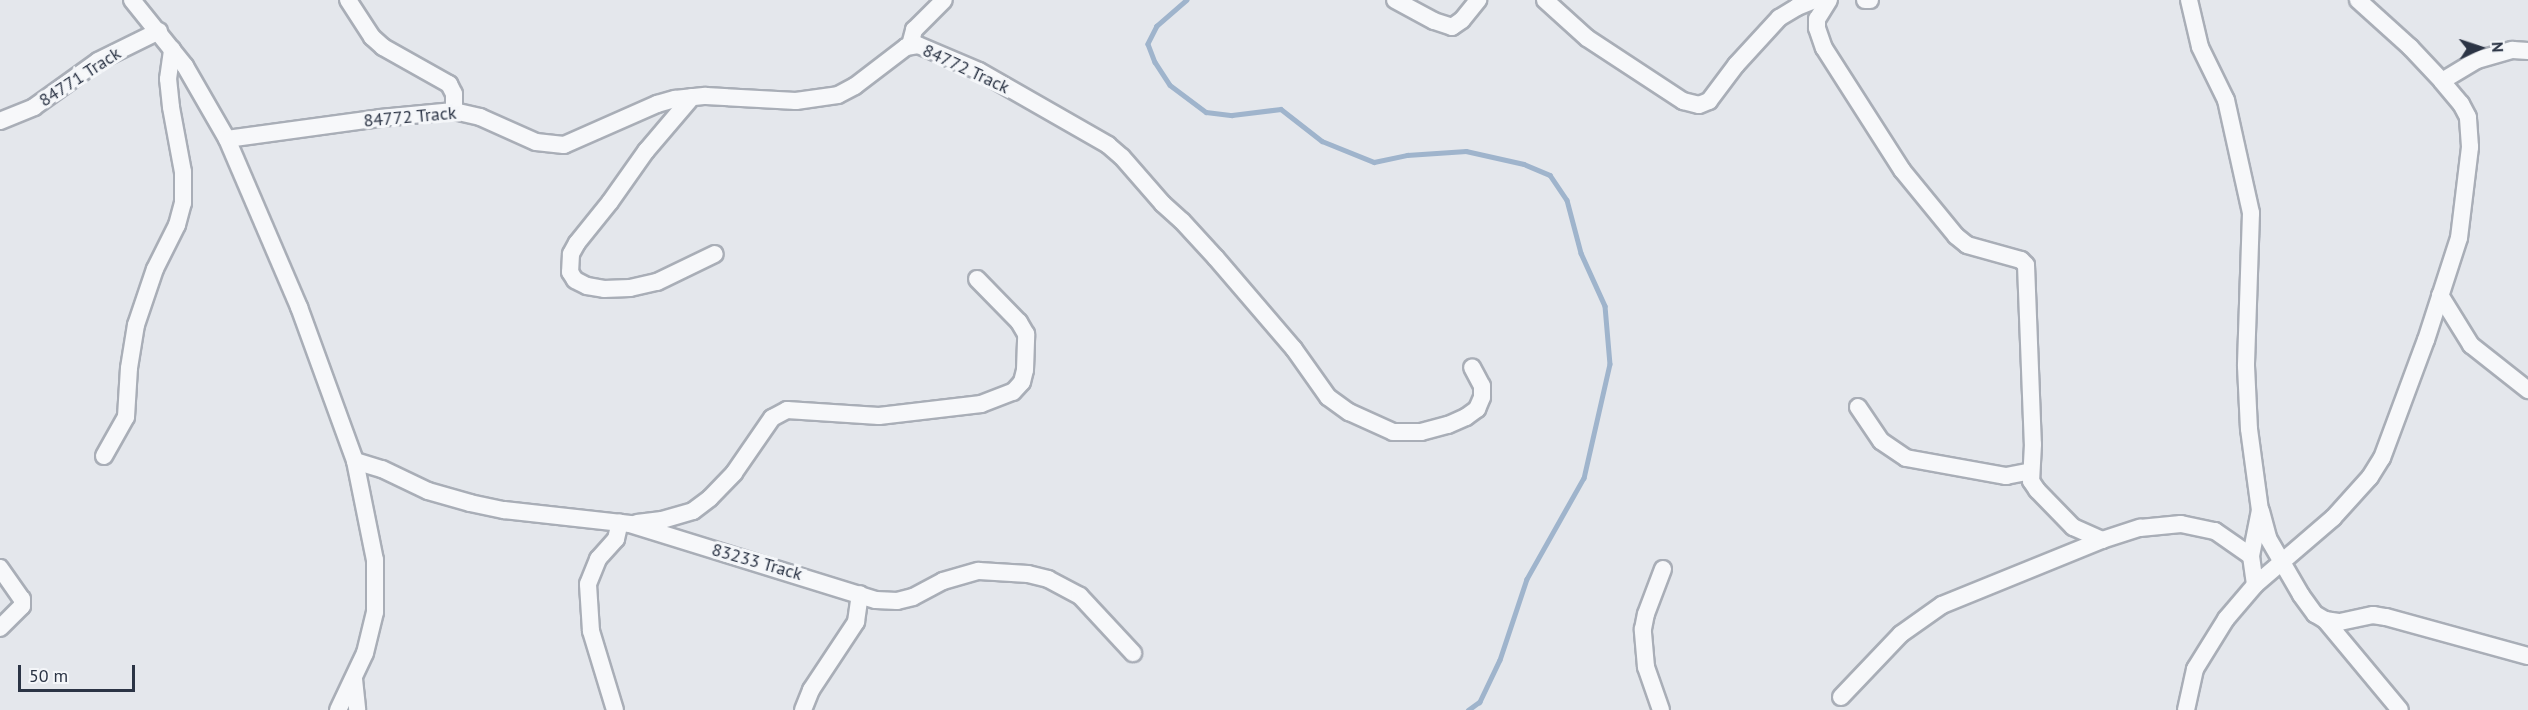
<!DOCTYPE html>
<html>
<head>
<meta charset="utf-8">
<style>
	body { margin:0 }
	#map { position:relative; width:2528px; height:710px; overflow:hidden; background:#e4e7ec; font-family:"PT Sans",sans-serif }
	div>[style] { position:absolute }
	.stream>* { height:4.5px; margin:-2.25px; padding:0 2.25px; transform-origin:2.25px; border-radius:2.25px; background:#9fb4cc }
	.roads { filter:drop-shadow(2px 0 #a9aeb7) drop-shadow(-2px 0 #a9aeb7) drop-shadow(0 2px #a9aeb7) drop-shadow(0 -2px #a9aeb7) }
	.minor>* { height:16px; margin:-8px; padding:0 8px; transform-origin:8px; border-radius:8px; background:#f7f8fa }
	span { translate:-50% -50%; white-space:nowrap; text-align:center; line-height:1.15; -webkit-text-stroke:6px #f4f6f9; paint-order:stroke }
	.street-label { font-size:18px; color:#2b3445 }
	.north { position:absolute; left:2450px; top:18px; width:60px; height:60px; -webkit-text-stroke:4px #f4f6f9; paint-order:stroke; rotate:87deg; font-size:16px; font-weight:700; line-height:24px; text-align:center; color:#2b3445 }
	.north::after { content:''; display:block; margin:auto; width:21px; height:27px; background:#2b3445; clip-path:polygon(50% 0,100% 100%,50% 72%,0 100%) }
	.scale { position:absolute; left:18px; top:665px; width:117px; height:27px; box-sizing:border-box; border:3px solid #2b3445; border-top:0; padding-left:8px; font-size:18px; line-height:21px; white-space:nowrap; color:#2b3445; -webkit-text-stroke:4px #f4f6f9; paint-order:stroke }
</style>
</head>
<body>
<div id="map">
	<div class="stream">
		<i style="left:1187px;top:0;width:40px;rotate:139deg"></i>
		<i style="left:1157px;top:26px;width:20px;rotate:117deg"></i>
		<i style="left:1148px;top:44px;width:19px;rotate:69deg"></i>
		<i style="left:1155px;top:62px;width:27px;rotate:57deg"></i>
		<i style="left:1170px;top:85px;width:45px;rotate:36.9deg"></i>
		<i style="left:1206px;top:112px;width:26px;rotate:7deg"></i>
		<i style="left:1232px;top:115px;width:49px;rotate:-7deg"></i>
		<i style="left:1281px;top:109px;width:52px;rotate:38deg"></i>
		<i style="left:1322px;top:141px;width:56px;rotate:22deg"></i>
		<i style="left:1374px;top:162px;width:34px;rotate:-12deg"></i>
		<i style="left:1407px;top:155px;width:59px;rotate:-3.9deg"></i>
		<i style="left:1466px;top:151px;width:59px;rotate:12.6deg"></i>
		<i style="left:1524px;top:164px;width:28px;rotate:23deg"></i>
		<i style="left:1550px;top:175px;width:30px;rotate:56deg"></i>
		<i style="left:1567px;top:200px;width:55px;rotate:75.2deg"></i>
		<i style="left:1581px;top:253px;width:58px;rotate:65.6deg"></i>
		<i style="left:1605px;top:306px;width:58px;rotate:85.1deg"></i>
		<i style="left:1610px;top:364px;width:117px;rotate:102.8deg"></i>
		<i style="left:1584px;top:478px;width:116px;rotate:119.4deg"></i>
		<i style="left:1527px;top:579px;width:85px;rotate:108.4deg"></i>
		<i style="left:1500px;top:660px;width:47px;rotate:115.5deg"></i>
		<i style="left:1480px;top:702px;width:14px;rotate:144deg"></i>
	</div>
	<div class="roads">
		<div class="minor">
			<i style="left:132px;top:0;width:85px;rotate:51.2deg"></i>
			<i style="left:185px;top:66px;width:84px;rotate:60.1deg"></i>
			<i style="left:227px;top:139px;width:183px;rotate:66.8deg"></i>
			<i style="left:299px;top:307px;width:164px;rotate:70deg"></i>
			<i style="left:355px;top:461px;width:101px;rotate:78.6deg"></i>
			<i style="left:375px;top:560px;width:52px;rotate:90deg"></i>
			<i style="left:375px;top:612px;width:42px;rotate:103.7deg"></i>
			<i style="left:365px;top:653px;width:63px;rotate:115.3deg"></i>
			<i style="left:348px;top:0;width:44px;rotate:57deg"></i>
			<i style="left:372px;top:37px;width:15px;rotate:42deg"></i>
			<i style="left:383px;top:47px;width:76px;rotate:29.3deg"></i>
			<i style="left:449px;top:84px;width:11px;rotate:63deg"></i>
			<i style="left:454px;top:94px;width:17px;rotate:90deg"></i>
			<i style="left:1395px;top:0;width:44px;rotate:28.3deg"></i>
			<i style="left:1434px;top:21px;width:19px;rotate:18deg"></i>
			<i style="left:1452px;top:27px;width:12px;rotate:-35deg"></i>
			<i style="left:1462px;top:20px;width:26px;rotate:-51deg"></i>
			<i style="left:1545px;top:0;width:57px;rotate:42.1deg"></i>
			<i style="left:1587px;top:38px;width:115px;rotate:33.3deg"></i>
			<i style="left:1683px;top:101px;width:16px;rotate:14deg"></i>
			<i style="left:1699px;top:105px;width:11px;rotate:-22deg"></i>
			<i style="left:1709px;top:101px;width:45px;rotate:-53.1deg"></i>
			<i style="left:1736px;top:65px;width:64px;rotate:-47.5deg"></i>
			<i style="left:1779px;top:18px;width:21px;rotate:-31deg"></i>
			<i style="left:1797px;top:7px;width:18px;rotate:-22deg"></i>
			<i style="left:1829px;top:0;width:22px;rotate:122deg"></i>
			<i style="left:1817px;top:19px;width:9px;rotate:90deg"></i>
			<i style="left:1817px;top:28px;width:21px;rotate:71deg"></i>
			<i style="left:1824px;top:48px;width:145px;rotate:57.4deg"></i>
			<i style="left:1902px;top:170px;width:85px;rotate:50.7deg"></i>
			<i style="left:1956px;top:236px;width:14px;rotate:39deg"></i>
			<i style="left:1967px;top:245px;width:56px;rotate:15.5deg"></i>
			<i style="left:2021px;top:260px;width:7px;rotate:45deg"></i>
			<i style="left:2026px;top:265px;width:179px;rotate:87.8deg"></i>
			<i style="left:2033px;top:444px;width:37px;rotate:93deg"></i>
			<i style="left:2031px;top:481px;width:11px;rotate:56deg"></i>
			<i style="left:2037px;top:490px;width:52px;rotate:45.8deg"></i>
			<i style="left:2073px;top:527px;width:32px;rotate:24deg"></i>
			<i style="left:1865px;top:0;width:5px"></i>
			<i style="left:2189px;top:0;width:48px;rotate:76.8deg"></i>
			<i style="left:2200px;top:47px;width:59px;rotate:63.9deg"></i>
			<i style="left:2226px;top:100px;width:116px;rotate:77.5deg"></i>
			<i style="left:2251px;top:213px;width:153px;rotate:91.9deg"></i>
			<i style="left:2246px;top:366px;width:63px;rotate:87.3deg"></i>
			<i style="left:2249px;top:429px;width:82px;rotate:82.3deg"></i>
			<i style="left:2260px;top:510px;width:47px;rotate:101.1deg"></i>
			<i style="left:2251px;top:556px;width:29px;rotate:82deg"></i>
			<i style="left:910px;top:45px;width:16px;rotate:-75deg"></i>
			<i style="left:914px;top:30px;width:42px;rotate:-45deg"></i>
			<i style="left:2442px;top:81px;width:41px;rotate:-31deg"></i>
			<i style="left:2477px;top:60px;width:37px;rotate:-16deg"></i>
			<i style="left:2513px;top:50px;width:15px;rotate:4deg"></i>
			<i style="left:692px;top:97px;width:71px;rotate:130.4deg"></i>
			<i style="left:646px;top:151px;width:62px;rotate:125.2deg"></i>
			<i style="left:610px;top:202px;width:53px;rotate:128.8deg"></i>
			<i style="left:577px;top:243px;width:13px;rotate:119deg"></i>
			<i style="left:571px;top:254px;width:18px;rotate:93deg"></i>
			<i style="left:570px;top:272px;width:9px;rotate:58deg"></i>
			<i style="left:575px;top:280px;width:13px;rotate:27deg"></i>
			<i style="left:587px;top:286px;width:17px;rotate:10deg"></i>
			<i style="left:604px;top:289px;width:26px;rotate:-2deg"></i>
			<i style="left:630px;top:288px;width:28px;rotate:-13deg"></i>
			<i style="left:657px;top:282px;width:64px;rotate:-25.8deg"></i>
			<i style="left:0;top:121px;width:37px;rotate:-22deg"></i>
			<i style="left:34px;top:107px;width:79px;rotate:-35.7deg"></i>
			<i style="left:98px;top:61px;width:68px;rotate:-26.2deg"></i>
			<i style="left:227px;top:139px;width:154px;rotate:-7.8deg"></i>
			<i style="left:380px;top:118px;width:74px;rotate:-5.4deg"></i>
			<i style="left:454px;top:111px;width:27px;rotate:13deg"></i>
			<i style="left:480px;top:117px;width:61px;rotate:24.1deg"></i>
			<i style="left:536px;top:142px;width:28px;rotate:6deg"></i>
			<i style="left:564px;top:145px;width:102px;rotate:-23.8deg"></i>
			<i style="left:657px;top:104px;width:19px;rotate:-16deg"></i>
			<i style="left:675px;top:99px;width:31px;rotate:-6deg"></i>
			<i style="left:706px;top:96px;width:90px;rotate:3.2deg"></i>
			<i style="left:796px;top:101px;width:42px;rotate:-8.1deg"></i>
			<i style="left:838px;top:95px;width:19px;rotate:-28deg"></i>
			<i style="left:855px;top:86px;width:64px;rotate:-37.4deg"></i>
			<i style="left:906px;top:47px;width:12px;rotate:-9deg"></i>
			<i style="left:918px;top:45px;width:66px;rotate:23.1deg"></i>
			<i style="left:979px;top:71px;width:149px;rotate:29.8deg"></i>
			<i style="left:1108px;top:145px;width:18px;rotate:41deg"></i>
			<i style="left:1122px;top:157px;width:62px;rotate:48.9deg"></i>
			<i style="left:1163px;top:204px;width:25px;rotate:42deg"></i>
			<i style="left:1182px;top:221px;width:50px;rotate:47.4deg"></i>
			<i style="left:1216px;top:258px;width:120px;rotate:49.4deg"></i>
			<i style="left:1294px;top:349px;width:59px;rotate:54.7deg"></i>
			<i style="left:1328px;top:397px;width:26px;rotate:36deg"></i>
			<i style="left:1349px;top:412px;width:48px;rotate:24.4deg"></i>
			<i style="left:1393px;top:432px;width:28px"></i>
			<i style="left:1421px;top:432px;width:28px;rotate:-15deg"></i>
			<i style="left:1448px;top:425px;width:20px;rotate:-24deg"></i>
			<i style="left:1466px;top:417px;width:14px;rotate:-36deg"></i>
			<i style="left:1477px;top:409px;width:13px;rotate:-67deg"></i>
			<i style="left:1482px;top:397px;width:11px;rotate:-90deg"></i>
			<i style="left:1482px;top:386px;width:21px;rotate:-118deg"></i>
			<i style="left:2440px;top:295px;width:59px;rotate:58.2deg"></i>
			<i style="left:2471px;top:345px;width:73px;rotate:38.3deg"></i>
			<i style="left:1858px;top:407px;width:41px;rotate:55.9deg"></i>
			<i style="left:1881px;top:441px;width:30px;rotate:34deg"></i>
			<i style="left:1906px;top:458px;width:102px;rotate:10.2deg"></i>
			<i style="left:2006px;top:476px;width:25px;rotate:-11deg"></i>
			<i style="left:104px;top:456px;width:45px;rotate:-60.6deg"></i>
			<i style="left:126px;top:417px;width:49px;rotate:-86.5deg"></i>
			<i style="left:129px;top:368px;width:44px;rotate:-80.8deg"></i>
			<i style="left:136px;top:325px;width:59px;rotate:-71.3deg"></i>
			<i style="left:155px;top:269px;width:49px;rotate:-63.4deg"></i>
			<i style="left:177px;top:225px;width:23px;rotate:-75deg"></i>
			<i style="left:183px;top:203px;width:31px;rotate:-90deg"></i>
			<i style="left:183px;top:172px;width:66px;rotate:-100.5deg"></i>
			<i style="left:171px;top:107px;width:28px;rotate:-96deg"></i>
			<i style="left:168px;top:79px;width:30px;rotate:-82deg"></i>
			<i style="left:355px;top:461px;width:28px;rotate:17deg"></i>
			<i style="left:382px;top:469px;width:51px;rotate:25.6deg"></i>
			<i style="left:428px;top:491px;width:44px;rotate:15.9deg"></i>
			<i style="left:470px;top:503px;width:35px;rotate:12deg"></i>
			<i style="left:504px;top:510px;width:127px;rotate:6.3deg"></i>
			<i style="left:630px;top:524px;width:257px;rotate:17.2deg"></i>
			<i style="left:876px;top:600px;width:21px;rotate:3deg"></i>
			<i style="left:897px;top:601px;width:16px;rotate:-14deg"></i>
			<i style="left:913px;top:597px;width:34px;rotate:-28deg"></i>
			<i style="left:943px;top:581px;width:37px;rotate:-16deg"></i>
			<i style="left:979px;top:571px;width:49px;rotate:3.5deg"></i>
			<i style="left:1028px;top:574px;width:21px;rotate:14deg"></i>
			<i style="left:1048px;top:579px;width:36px;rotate:28deg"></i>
			<i style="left:1080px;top:596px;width:78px;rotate:47.1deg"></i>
			<i style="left:2261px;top:511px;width:28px;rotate:75deg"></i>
			<i style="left:2268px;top:538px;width:66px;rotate:59.9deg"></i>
			<i style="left:2301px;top:595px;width:24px;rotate:54deg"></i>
			<i style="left:2315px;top:614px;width:12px;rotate:31deg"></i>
			<i style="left:2325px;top:620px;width:15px;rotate:8deg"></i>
			<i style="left:2340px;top:622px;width:34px;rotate:-12deg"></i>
			<i style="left:2373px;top:615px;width:13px;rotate:9deg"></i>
			<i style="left:2386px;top:617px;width:147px;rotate:15.4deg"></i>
			<i style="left:637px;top:523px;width:25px;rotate:-7deg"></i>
			<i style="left:662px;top:520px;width:32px;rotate:-16deg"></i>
			<i style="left:693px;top:511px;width:21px;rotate:-37deg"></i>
			<i style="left:710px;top:498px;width:35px;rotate:-46deg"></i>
			<i style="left:734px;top:473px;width:67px;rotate:-55.4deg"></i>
			<i style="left:772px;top:418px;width:17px;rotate:-28deg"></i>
			<i style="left:787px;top:410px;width:92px;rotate:3.7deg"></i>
			<i style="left:879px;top:416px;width:103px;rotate:-6.7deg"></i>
			<i style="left:981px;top:404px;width:34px;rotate:-21deg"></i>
			<i style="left:1013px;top:392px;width:13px;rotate:-48deg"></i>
			<i style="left:1022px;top:382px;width:12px;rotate:-76deg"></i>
			<i style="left:1025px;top:370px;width:36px;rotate:-88deg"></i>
			<i style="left:1026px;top:334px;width:14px;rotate:-120deg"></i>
			<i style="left:1019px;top:322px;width:60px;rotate:-134.3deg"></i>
			<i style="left:0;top:568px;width:38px;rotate:55deg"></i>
			<i style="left:22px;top:599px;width:7px;rotate:90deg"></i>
			<i style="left:22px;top:606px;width:31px;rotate:135deg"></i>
			<i style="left:2325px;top:620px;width:117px;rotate:50.2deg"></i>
			<i style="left:354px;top:679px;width:31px;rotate:84deg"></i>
			<i style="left:1841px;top:697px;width:87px;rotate:-46.4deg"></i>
			<i style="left:1901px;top:634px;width:50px;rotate:-35.3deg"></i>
			<i style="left:1942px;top:605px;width:173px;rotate:-22.1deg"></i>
			<i style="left:2102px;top:540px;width:40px;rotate:-18deg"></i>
			<i style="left:2140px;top:528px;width:41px;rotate:-5.6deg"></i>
			<i style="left:2181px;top:524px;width:35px;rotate:12deg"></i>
			<i style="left:2215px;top:531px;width:44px;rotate:34.8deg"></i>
			<i style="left:615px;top:710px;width:83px;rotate:-106.9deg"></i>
			<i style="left:591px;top:631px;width:47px;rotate:-93.7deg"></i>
			<i style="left:588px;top:584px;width:27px;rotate:-68deg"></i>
			<i style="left:598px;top:559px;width:27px;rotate:-48deg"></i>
			<i style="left:616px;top:539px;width:17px;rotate:-77deg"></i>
			<i style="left:803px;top:710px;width:22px;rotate:-68deg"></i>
			<i style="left:811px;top:690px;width:82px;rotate:-56.5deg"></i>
			<i style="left:856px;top:622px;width:28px;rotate:-82deg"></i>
			<i style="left:1661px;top:710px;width:46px;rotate:-109.2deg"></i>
			<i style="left:1646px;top:667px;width:38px;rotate:-95deg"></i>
			<i style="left:1643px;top:629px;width:15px;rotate:-79deg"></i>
			<i style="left:1646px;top:614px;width:48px;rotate:-69.3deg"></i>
			<i style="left:2186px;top:710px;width:42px;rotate:-77.6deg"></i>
			<i style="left:2195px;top:669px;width:59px;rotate:-58.2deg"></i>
			<i style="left:2226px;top:619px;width:45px;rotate:-49.5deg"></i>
			<i style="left:2255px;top:585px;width:103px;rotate:-40.7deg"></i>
			<i style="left:2333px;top:518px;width:55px;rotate:-47.9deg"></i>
			<i style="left:2370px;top:477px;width:22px;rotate:-58deg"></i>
			<i style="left:2382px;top:458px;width:126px;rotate:-69.6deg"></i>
			<i style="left:2426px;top:340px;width:107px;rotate:-72.1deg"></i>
			<i style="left:2459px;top:238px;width:92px;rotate:-83.1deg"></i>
			<i style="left:2470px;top:147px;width:30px;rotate:-94deg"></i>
			<i style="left:2468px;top:117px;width:15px;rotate:-118deg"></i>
			<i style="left:2461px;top:104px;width:30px;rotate:-130deg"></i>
			<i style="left:2442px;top:81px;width:47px;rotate:-133.3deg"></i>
			<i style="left:2410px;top:47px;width:70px;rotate:-137.9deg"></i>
		</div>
	</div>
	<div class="street-label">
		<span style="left:966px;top:69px;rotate:25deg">84772 Track</span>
		<span style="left:80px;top:77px;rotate:-33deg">84771 Track</span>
		<span style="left:410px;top:117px;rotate:-5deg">84772 Track</span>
		<span style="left:757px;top:562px;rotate:16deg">83233 Track</span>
	</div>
	<div class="north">N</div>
	<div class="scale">50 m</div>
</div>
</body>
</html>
